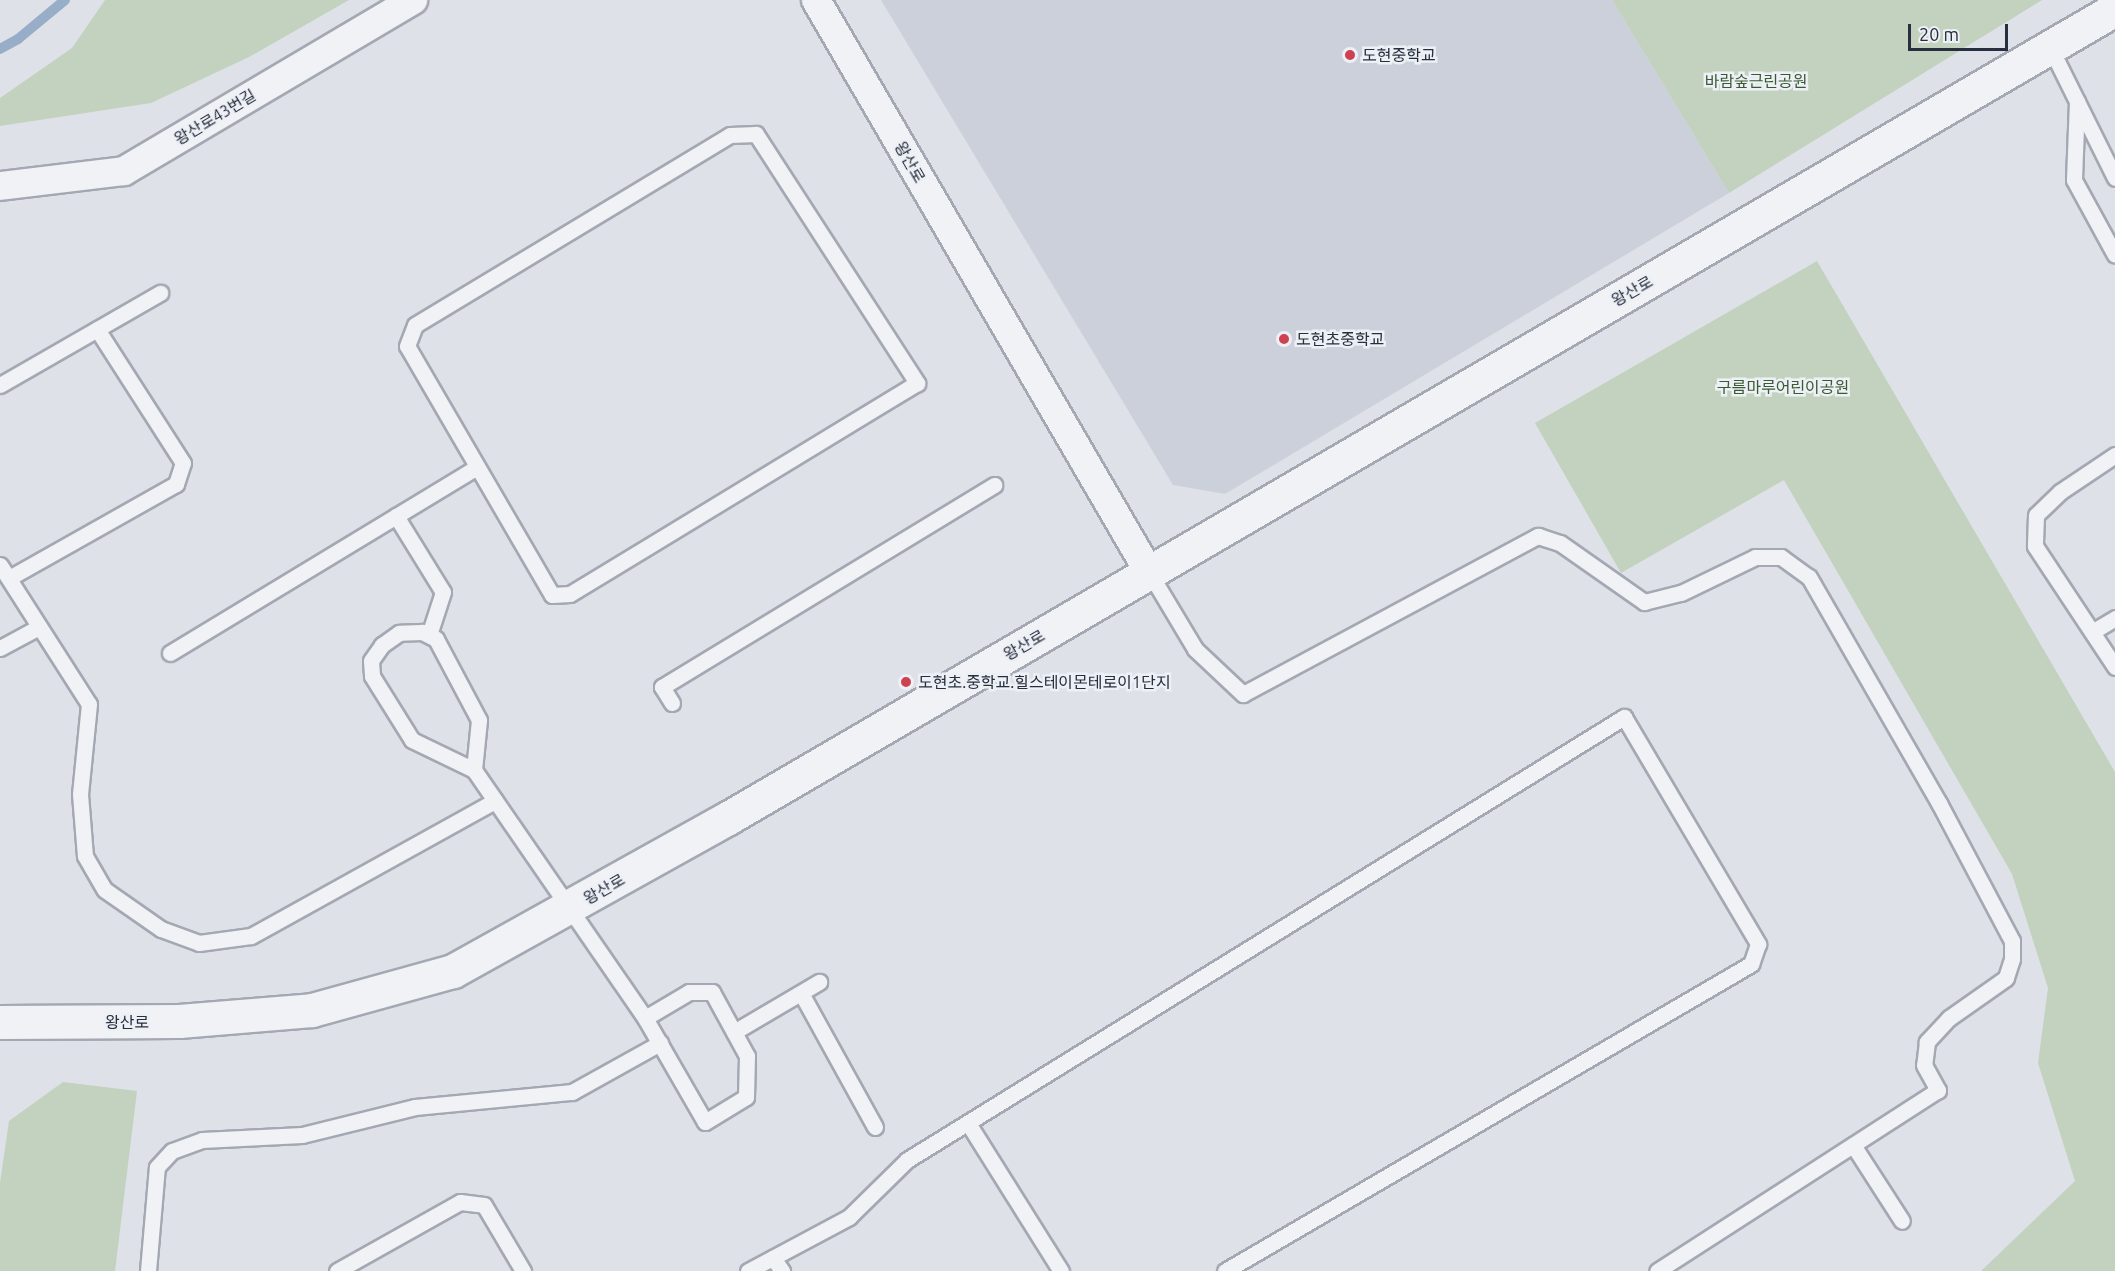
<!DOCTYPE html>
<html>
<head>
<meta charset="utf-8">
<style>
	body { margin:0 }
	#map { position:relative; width:2115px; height:1271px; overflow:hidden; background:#dee1e8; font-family:Ubuntu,"Noto Sans KR",sans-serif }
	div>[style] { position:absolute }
	.built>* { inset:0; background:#ccd0da }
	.green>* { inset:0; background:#c3d2bf }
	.stream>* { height:10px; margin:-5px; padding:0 5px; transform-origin:5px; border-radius:5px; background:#98adc8 }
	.roads { filter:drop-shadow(2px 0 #a3a8b2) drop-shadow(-2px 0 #a3a8b2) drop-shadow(0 2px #a3a8b2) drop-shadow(0 -2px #a3a8b2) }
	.service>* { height:15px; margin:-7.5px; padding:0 7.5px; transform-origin:7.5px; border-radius:7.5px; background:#f1f2f6 }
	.minor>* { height:28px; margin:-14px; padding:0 14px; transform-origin:14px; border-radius:14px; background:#f1f2f6 }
	.tertiary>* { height:33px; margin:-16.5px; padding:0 16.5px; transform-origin:16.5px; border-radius:16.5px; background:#f1f2f6 }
	.dots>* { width:16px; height:16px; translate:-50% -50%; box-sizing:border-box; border:3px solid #edf0f5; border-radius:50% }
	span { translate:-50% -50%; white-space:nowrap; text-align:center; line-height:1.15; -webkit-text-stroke:5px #edf0f5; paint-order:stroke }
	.poi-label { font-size:16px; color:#272f3e }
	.left { translate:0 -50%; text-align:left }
	.park-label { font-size:16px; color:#3a5a34 }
	.street-label { font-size:16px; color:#272f3e }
	.scale { position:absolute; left:1908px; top:24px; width:100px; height:27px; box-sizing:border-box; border:3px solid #272f3e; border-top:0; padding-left:8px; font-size:18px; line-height:21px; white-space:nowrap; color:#272f3e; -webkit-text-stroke:4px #edf0f5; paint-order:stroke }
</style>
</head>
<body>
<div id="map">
	<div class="built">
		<i style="clip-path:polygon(881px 0,1612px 0,1729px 193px,1225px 494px,1173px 485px)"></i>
	</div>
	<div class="green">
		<i style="clip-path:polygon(105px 0,349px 0,249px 57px,151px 103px,0 126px,0 98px,72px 48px)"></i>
		<i style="clip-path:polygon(1612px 0,2042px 0,1729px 193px)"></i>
		<i style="clip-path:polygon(1817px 261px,2115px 772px,2115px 1271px,1981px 1271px,2075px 1181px,2038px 1063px,2048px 988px,2012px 874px,1784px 480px,1621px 573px,1535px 423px)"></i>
		<i style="clip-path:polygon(63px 1082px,137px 1091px,115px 1271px,0 1271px,0 1183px,9px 1121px)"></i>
	</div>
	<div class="stream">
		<i style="left:0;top:49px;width:21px;rotate:-29deg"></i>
		<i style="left:18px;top:39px;width:61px;rotate:-39.7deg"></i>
	</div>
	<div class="roads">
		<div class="service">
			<i style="left:2050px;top:47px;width:146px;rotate:63.6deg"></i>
			<i style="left:2077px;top:101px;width:79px;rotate:92.2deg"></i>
			<i style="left:2074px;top:180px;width:85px;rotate:61.3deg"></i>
			<i style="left:756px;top:134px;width:297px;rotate:57.1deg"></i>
			<i style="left:917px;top:383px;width:406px;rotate:148.7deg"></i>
			<i style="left:570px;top:594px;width:18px;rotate:177deg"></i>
			<i style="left:552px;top:595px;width:288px;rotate:-120.2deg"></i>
			<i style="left:407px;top:346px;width:22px;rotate:-69deg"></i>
			<i style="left:415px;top:325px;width:368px;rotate:-31.1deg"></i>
			<i style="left:730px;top:135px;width:26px;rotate:-2deg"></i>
			<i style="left:0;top:385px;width:185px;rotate:-29.9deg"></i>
			<i style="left:2115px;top:455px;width:66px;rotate:146.1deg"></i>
			<i style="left:2060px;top:492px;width:33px;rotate:136deg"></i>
			<i style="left:2036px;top:515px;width:31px;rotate:92deg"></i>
			<i style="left:2035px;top:546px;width:145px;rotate:56.5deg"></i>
			<i style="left:396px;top:516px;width:89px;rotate:58.3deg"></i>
			<i style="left:443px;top:592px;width:45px;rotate:108deg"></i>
			<i style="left:0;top:565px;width:165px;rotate:57.4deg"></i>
			<i style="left:89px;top:704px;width:90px;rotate:95.7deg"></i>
			<i style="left:80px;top:794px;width:62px;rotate:85.4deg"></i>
			<i style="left:85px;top:856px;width:39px;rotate:60deg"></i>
			<i style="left:105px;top:890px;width:68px;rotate:34.9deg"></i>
			<i style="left:161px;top:929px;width:40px;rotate:20.2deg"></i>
			<i style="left:199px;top:943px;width:52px;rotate:-7.7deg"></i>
			<i style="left:251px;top:936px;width:279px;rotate:-29deg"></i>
			<i style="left:1149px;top:572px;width:90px;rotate:59.1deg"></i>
			<i style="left:1195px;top:649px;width:66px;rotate:43.2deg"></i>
			<i style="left:1243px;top:694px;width:335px;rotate:-28.2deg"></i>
			<i style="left:1538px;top:536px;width:23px;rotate:18deg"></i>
			<i style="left:1560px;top:543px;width:103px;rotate:35.1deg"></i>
			<i style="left:1644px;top:602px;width:38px;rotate:-14deg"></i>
			<i style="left:1681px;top:593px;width:82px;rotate:-25.9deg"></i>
			<i style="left:1755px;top:557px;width:26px"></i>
			<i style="left:1781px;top:557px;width:34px;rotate:36deg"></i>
			<i style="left:1809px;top:577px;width:261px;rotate:60.1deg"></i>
			<i style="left:1939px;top:803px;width:156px;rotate:62.1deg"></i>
			<i style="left:2012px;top:941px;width:18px;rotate:90deg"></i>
			<i style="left:2012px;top:959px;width:20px;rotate:108deg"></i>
			<i style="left:2006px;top:978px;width:70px;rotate:144.9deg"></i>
			<i style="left:1949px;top:1018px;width:33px;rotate:133deg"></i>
			<i style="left:1927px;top:1042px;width:23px;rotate:97deg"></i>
			<i style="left:1924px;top:1065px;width:29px;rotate:61deg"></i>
			<i style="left:1938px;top:1090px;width:334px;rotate:147.2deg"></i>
			<i style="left:9px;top:578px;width:192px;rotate:-29.4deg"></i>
			<i style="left:176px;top:484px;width:22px;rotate:-72deg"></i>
			<i style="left:183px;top:463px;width:159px;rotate:-122.7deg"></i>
			<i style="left:2092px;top:632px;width:27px;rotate:-31deg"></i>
			<i style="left:0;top:648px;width:44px;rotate:-28.3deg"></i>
			<i style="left:170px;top:653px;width:357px;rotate:-31.2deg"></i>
			<i style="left:672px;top:703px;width:19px;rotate:-122deg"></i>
			<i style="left:662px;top:687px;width:389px;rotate:-31.3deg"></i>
			<i style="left:474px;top:770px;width:50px;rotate:-84.3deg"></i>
			<i style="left:479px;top:720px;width:92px;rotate:-118deg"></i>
			<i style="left:436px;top:639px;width:16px;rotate:-153deg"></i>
			<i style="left:422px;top:632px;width:23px;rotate:178deg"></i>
			<i style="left:399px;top:633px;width:21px;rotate:145deg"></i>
			<i style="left:382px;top:645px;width:19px;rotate:125deg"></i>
			<i style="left:371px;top:661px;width:15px;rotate:86deg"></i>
			<i style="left:372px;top:676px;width:75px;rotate:58deg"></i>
			<i style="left:412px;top:740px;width:69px;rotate:25.8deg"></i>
			<i style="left:474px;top:770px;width:301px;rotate:55.4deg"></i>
			<i style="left:645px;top:1018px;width:120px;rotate:60deg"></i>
			<i style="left:705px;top:1122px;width:48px;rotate:-31.4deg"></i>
			<i style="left:746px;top:1097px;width:41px;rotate:-88.6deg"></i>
			<i style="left:747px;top:1056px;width:73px;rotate:-118.7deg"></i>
			<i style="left:712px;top:992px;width:23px;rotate:180deg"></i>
			<i style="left:689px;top:992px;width:51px;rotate:149.4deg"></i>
			<i style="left:801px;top:993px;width:153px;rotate:61.1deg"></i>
			<i style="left:734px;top:1032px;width:99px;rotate:-30.5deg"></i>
			<i style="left:968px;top:1123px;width:175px;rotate:57.9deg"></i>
			<i style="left:1853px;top:1145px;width:90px;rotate:57.2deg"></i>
			<i style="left:773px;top:1258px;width:16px;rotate:55deg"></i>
			<i style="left:148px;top:1271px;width:104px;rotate:-85.1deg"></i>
			<i style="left:157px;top:1167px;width:22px;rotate:-47deg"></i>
			<i style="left:172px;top:1151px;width:32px;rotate:-20deg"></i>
			<i style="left:202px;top:1140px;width:100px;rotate:-2.9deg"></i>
			<i style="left:302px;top:1135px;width:116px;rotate:-13.9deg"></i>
			<i style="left:415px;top:1107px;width:158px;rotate:-5.5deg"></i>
			<i style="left:572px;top:1092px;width:101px;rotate:-29.1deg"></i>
			<i style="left:337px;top:1271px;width:141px;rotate:-29.3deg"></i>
			<i style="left:460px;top:1202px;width:24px;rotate:7deg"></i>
			<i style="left:484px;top:1205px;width:77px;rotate:59.4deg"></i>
			<i style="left:748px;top:1271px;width:115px;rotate:-28.1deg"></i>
			<i style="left:849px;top:1217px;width:81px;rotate:-44.5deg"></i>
			<i style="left:907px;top:1160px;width:843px;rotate:-31.71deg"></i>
			<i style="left:1624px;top:717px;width:264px;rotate:59.4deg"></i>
			<i style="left:1758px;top:944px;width:21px;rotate:109deg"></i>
			<i style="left:1751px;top:964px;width:609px;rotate:149.73deg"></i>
		</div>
		<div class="minor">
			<i style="left:816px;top:0;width:662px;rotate:59.79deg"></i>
			<i style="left:0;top:186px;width:125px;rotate:-6.9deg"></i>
			<i style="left:124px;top:171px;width:336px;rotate:-30.6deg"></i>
		</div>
		<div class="tertiary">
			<i style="left:0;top:1022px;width:179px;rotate:-0.3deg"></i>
			<i style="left:179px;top:1021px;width:133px;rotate:-4.7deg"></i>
			<i style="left:312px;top:1010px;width:146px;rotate:-15.5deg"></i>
			<i style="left:453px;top:971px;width:315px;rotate:-29.1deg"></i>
			<i style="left:728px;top:818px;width:1606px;rotate:-30.25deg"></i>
		</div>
	</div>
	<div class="dots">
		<i style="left:1350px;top:55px;background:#ce4151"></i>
		<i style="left:1284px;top:339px;background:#ce4151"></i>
		<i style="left:906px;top:682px;background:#ce4151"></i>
	</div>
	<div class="poi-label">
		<span class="left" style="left:1362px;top:55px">도현중학교</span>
		<span class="left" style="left:1296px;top:339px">도현초중학교</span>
		<span class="left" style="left:918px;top:682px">도현초.중학교.힐스테이몬테로이1단지</span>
	</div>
	<div class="park-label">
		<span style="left:1756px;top:81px">바람숲근린공원</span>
		<span style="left:1783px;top:387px">구름마루어린이공원</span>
	</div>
	<div class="street-label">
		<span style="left:215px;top:117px;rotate:-31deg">왕산로43번길</span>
		<span style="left:910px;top:162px;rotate:60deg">왕산로</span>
		<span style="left:1632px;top:291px;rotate:-30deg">왕산로</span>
		<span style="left:1024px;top:645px;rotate:-30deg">왕산로</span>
		<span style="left:604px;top:889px;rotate:-30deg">왕산로</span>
		<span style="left:127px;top:1022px">왕산로</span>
	</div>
	<div class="scale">20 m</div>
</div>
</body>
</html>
